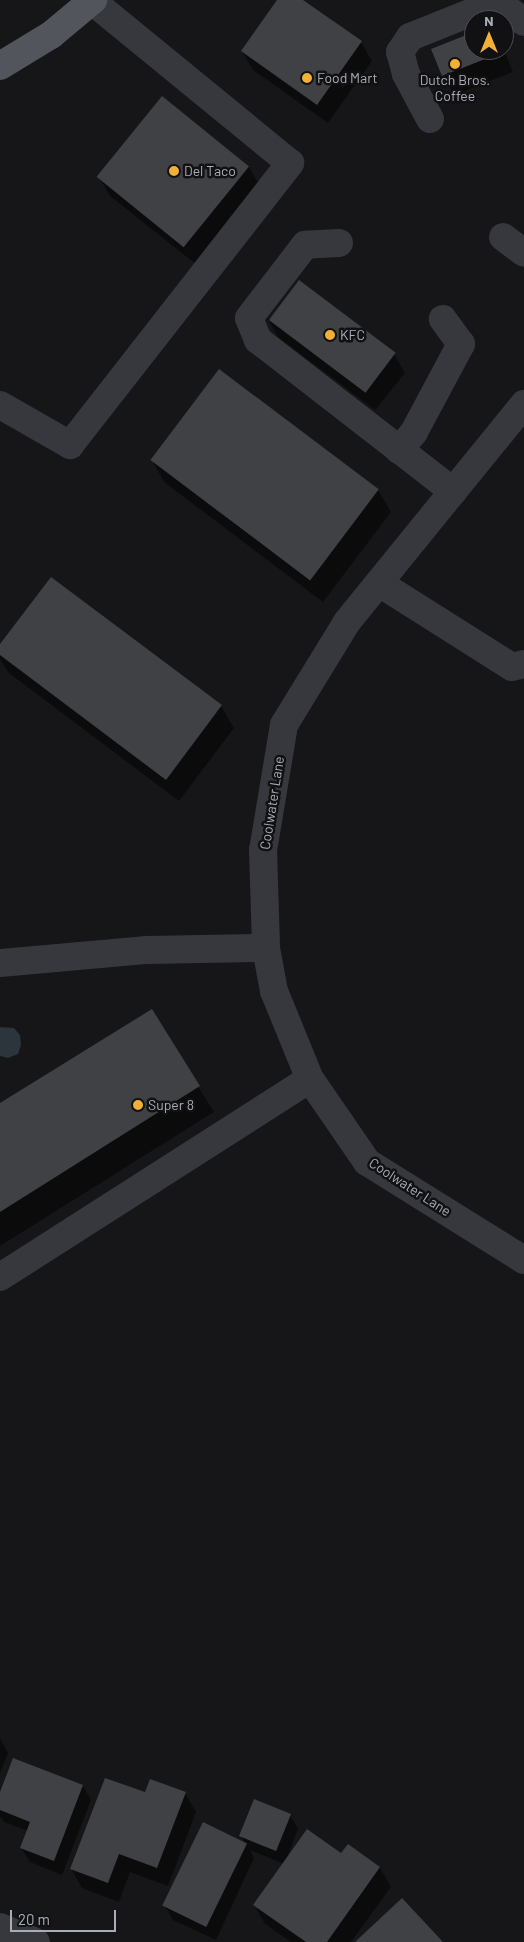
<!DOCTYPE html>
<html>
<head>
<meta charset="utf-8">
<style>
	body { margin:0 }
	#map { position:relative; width:524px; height:1942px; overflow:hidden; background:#161618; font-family:Barlow,sans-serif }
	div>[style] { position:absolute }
	.water>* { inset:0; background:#2c353c }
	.shadow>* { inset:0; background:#0007 }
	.building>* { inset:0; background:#404145; transform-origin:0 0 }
	.minor>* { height:28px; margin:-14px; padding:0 14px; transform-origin:14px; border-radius:14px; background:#37383d }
	.major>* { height:28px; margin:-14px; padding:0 14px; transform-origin:14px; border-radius:14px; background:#53555c }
	.dots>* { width:14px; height:14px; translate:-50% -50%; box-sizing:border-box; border:2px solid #111113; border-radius:50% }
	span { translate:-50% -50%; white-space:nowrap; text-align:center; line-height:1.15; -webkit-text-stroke:5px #111113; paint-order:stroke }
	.poi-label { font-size:14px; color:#a8adb8 }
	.left { translate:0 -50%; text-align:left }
	.street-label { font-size:14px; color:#a8adb8 }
	.north { position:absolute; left:464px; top:10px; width:50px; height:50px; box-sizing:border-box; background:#111113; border:1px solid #4d4f55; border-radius:50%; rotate:0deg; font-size:14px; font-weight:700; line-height:20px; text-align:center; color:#a8adb8 }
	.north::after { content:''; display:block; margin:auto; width:18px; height:22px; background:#f2b134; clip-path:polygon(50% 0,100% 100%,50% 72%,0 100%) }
	.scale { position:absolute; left:10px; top:1910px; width:106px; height:22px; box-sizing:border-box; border:2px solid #a8adb8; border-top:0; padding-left:6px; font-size:15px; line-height:18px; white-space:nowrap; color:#a8adb8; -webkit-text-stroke:4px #111113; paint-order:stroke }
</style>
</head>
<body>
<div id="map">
	<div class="water">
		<i style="clip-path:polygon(0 1027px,14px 1028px,20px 1035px,21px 1045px,18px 1054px,8px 1058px,0 1056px)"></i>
	</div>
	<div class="shadow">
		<i style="clip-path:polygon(278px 0,301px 0,361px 42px,372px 61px,328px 123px,253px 70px,242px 51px)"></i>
		<i style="clip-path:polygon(474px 33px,474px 50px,504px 50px,513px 72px,454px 95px,432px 49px)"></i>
		<i style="clip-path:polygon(162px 98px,249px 167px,260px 186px,197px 265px,110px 196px,99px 177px)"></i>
		<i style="clip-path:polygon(267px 318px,394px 354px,405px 373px,375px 410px,278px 337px)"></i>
		<i style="clip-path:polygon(152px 460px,378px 490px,391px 512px,323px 602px,164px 482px)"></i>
		<i style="clip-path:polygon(51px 578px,221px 706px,234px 728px,179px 801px,9px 673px,0 659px,0 646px)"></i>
		<i style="clip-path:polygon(151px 1011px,214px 1112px,0 1246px,0 1105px)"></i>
		<i style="clip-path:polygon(0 1738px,8px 1753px,0 1773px)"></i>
		<i style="clip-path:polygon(83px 1786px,91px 1800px,62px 1875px,30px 1862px,21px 1848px,28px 1831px,4px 1822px,0 1816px,0 1795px)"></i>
		<i style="clip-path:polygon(185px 1793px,196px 1812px,168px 1886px,130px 1872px,119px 1902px,82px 1888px,71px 1869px,146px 1794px)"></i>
		<i style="clip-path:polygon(290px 1815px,298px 1829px,287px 1858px,342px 1855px,348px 1846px,380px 1868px,391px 1887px,351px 1942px,291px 1942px,265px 1924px,254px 1905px,284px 1864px,250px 1850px,254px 1858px,216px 1940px,173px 1920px,165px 1906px,245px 1843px,241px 1836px)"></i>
	</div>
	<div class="building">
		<i style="clip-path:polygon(277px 0,303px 0,362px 41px,317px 105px,241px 51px)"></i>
		<i style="clip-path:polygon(474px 32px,474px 50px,502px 50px,503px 52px,442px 76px,431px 49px)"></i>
		<i style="left:162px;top:96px;width:112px;height:104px;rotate:39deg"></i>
		<i style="left:299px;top:280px;width:121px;height:50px;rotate:37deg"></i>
		<i style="left:219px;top:369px;width:200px;height:114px;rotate:37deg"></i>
		<i style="clip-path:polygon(51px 577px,222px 705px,166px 780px,0 655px,0 644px)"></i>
		<i style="clip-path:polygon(152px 1009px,200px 1086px,0 1212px,0 1103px)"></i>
		<i style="clip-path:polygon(13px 1758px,83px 1785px,54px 1861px,20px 1848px,30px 1822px,0 1810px,0 1792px)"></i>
		<i style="clip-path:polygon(105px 1778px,145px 1792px,150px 1779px,186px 1792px,157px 1868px,119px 1854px,108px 1883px,70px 1869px)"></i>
		<i style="left:254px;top:1799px;width:40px;height:40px;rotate:22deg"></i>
		<i style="left:203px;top:1822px;width:49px;height:93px;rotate:26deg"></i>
		<i style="clip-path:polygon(307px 1829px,341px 1853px,348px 1844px,380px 1867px,327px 1942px,306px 1942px,253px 1905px)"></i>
		<i style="clip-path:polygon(402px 1898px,443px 1942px,355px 1942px)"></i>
	</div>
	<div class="minor">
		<i style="left:497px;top:1px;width:34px;rotate:38deg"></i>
		<i style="left:430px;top:119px;width:51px;rotate:-118.1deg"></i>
		<i style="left:406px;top:74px;width:23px;rotate:-105deg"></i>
		<i style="left:400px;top:52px;width:18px;rotate:-56deg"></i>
		<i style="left:410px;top:37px;width:99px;rotate:-21.9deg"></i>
		<i style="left:503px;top:237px;width:26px;rotate:37deg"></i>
		<i style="left:339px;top:243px;width:34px;rotate:177deg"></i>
		<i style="left:305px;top:245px;width:92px;rotate:127.5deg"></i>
		<i style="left:249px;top:318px;width:24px;rotate:68deg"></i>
		<i style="left:258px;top:340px;width:247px;rotate:37.8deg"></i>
		<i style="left:524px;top:404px;width:281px;rotate:129.1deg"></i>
		<i style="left:347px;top:622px;width:121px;rotate:121.5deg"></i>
		<i style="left:284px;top:725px;width:127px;rotate:99.5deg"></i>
		<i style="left:263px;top:850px;width:98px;rotate:88.2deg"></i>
		<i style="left:266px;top:948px;width:44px;rotate:79.5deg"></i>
		<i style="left:274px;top:991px;width:95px;rotate:67.8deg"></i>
		<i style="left:310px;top:1079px;width:101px;rotate:55.5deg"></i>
		<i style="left:367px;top:1162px;width:185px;rotate:32deg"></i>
		<i style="left:0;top:405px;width:81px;rotate:29.7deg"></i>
		<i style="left:70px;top:445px;width:358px;rotate:-52deg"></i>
		<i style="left:290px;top:163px;width:256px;rotate:-140.7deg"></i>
		<i style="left:399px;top:450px;width:23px;rotate:-50deg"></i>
		<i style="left:414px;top:432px;width:100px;rotate:-61.9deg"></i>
		<i style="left:461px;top:344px;width:31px;rotate:-126deg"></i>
		<i style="left:379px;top:583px;width:157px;rotate:32.3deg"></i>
		<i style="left:512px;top:667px;width:12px;rotate:-14deg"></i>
		<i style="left:0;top:963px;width:148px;rotate:-5.1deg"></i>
		<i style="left:147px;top:950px;width:119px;rotate:-1deg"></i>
		<i style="left:0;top:1277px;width:368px;rotate:-32.6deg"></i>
		<i style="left:0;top:1927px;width:39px;rotate:23deg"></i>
	</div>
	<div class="major">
		<i style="left:0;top:66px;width:60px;rotate:-31.3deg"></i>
		<i style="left:51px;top:35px;width:55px;rotate:-39.8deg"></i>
	</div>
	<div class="dots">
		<i style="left:455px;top:64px;background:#f2b134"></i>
		<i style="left:307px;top:78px;background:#f2b134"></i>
		<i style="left:174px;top:171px;background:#f2b134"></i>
		<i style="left:330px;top:335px;background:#f2b134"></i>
		<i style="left:138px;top:1105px;background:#f2b134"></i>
	</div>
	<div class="poi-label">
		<span class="left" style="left:317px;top:78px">Food Mart</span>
		<span style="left:455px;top:88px">Dutch Bros.<br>Coffee</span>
		<span class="left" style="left:184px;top:171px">Del Taco</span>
		<span class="left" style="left:340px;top:335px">KFC</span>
		<span class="left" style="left:148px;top:1105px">Super 8</span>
	</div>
	<div class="street-label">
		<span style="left:272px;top:803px;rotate:-81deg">Coolwater Lane</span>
		<span style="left:410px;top:1187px;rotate:33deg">Coolwater Lane</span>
	</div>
	<div class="north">N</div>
	<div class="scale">20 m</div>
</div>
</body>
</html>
